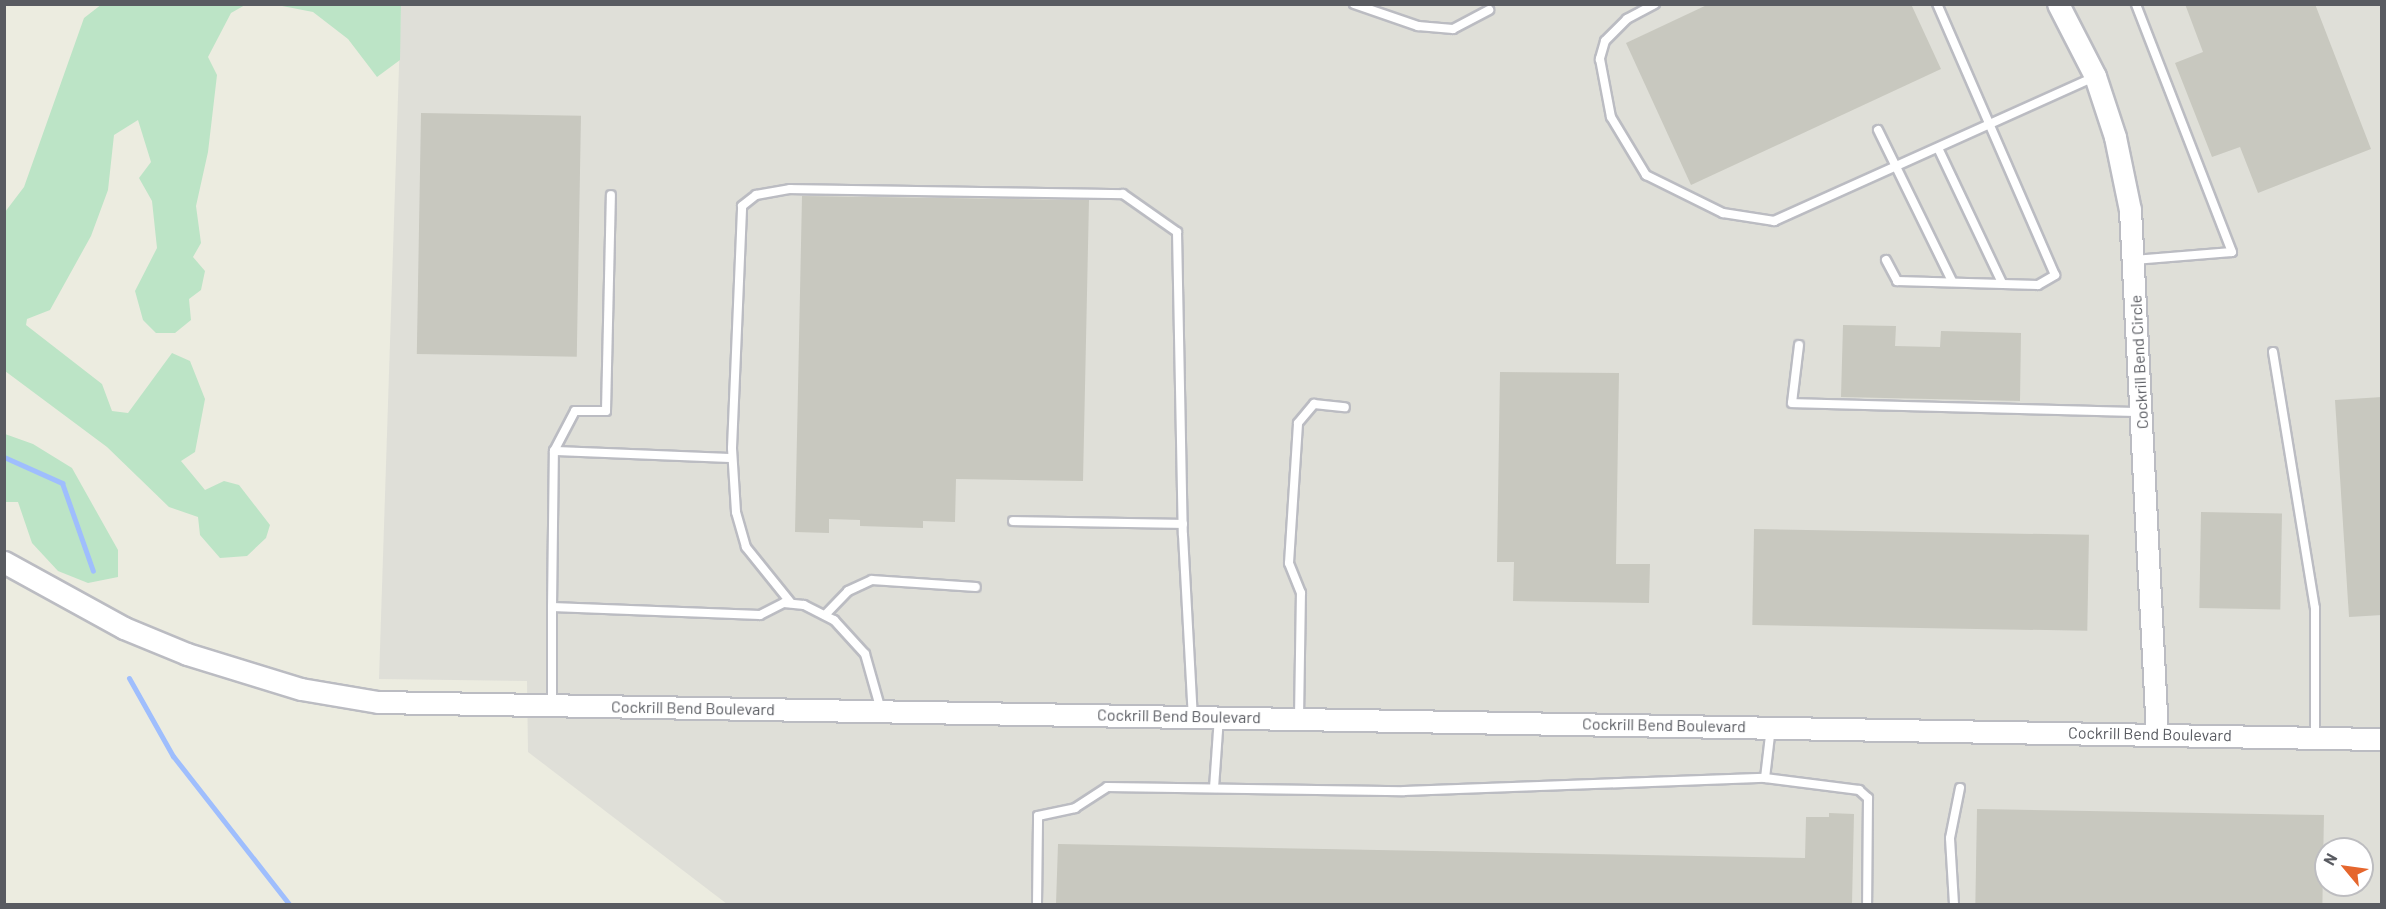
<!DOCTYPE html>
<html>
<head>
<meta charset="utf-8">
<style>
	body { margin:0 }
	#map { position:relative; width:2386px; height:909px; overflow:hidden; background:#ecece0; font-family:Barlow,sans-serif }
	div>[style] { position:absolute }
	.industrial>* { inset:0; background:#dfdfd8 }
	.green>* { inset:0; background:#bce4c6 }
	.stream>* { height:5px; margin:-2.5px; padding:0 2.5px; transform-origin:2.5px; border-radius:2.5px; background:#9fbefd }
	.building>* { inset:0; background:#c8c8bf; transform-origin:0 0 }
	.roads { filter:drop-shadow(2px 0 #bbbcc2) drop-shadow(-2px 0 #bbbcc2) drop-shadow(0 2px #bbbcc2) drop-shadow(0 -2px #bbbcc2) }
	.service>* { height:8px; margin:-4px; padding:0 4px; transform-origin:4px; border-radius:4px; background:#fff }
	.tertiary>* { height:21px; margin:-10.5px; padding:0 10.5px; transform-origin:10.5px; border-radius:10.5px; background:#fff }
	span { translate:-50% -50%; white-space:nowrap; text-align:center; line-height:1.15; -webkit-text-stroke:5px #fff; paint-order:stroke }
	.street-label { font-size:16px; color:#595b61 }
	.frame { position:absolute; inset:0; border:6px solid #595b61; pointer-events:none }
	.north { position:absolute; left:2314px; top:837px; width:60px; height:60px; box-sizing:border-box; background:#fff; border:2px solid #bdbdc0; border-radius:50%; rotate:299deg; font-size:16px; font-weight:700; line-height:24px; text-align:center; color:#595b61 }
	.north::after { content:''; display:block; margin:auto; width:21px; height:27px; background:#e5662d; clip-path:polygon(50% 0,100% 100%,50% 72%,0 100%) }
</style>
</head>
<body>
<div id="map">
	<div class="industrial">
		<i style="clip-path:polygon(evenodd,401px 5px,2381px 5px,2381px 904px,727px 904px,528px 752px,527px 681px,379px 679px,401px 5px,2326px 849px,2362px 849px,2362px 885px,2326px 885px,2326px 849px)"></i>
	</div>
	<div class="green">
		<i style="clip-path:polygon(102px 4px,245px 5px,231px 13px,208px 57px,217px 75px,208px 152px,196px 206px,201px 243px,193px 257px,205px 271px,201px 290px,189px 299px,191px 320px,175px 333px,156px 333px,143px 320px,135px 291px,157px 248px,152px 201px,139px 178px,151px 162px,138px 120px,114px 135px,108px 190px,91px 236px,50px 310px,27px 319px,26px 325px,102px 384px,112px 411px,128px 413px,172px 353px,190px 361px,205px 399px,195px 452px,181px 461px,205px 490px,224px 481px,239px 485px,270px 525px,266px 538px,247px 556px,220px 558px,200px 535px,198px 517px,169px 507px,107px 447px,5px 371px,5px 212px,24px 187px,84px 18px)"></i>
		<i style="clip-path:polygon(277px 5px,401px 5px,400px 60px,377px 77px,348px 39px,313px 12px)"></i>
		<i style="clip-path:polygon(5px 434px,33px 444px,72px 468px,118px 550px,118px 577px,88px 583px,58px 571px,32px 543px,18px 502px,5px 502px)"></i>
	</div>
	<div class="stream">
		<i style="left:4px;top:457px;width:64px;rotate:24.1deg"></i>
		<i style="left:62px;top:483px;width:93px;rotate:70.6deg"></i>
		<i style="left:129px;top:678px;width:90px;rotate:60.6deg"></i>
		<i style="left:173px;top:756px;width:188px;rotate:51.9deg"></i>
	</div>
	<div class="building">
		<i style="clip-path:polygon(1709px 4px,1911px 4px,1941px 69px,1691px 185px,1626px 43px)"></i>
		<i style="clip-path:polygon(2185px 4px,2315px 4px,2371px 149px,2258px 193px,2240px 147px,2212px 157px,2175px 63px,2203px 52px)"></i>
		<i style="left:421px;top:113px;width:160px;height:241px;rotate:1deg"></i>
		<i style="clip-path:polygon(802px 196px,1089px 200px,1083px 481px,956px 479px,955px 522px,923px 521px,923px 528px,860px 526px,860px 520px,829px 519px,829px 533px,795px 532px)"></i>
		<i style="clip-path:polygon(1843px 325px,1896px 326px,1895px 346px,1940px 347px,1941px 331px,2021px 333px,2020px 401px,1841px 397px)"></i>
		<i style="clip-path:polygon(1500px 372px,1619px 373px,1616px 564px,1650px 564px,1649px 603px,1513px 601px,1514px 562px,1497px 562px)"></i>
		<i style="clip-path:polygon(2382px 397px,2382px 615px,2349px 617px,2335px 400px)"></i>
		<i style="left:2201px;top:512px;width:81px;height:96px;rotate:1deg"></i>
		<i style="left:1754px;top:529px;width:335px;height:96px;rotate:1deg"></i>
		<i style="left:1977px;top:809px;width:347px;height:95px;rotate:1deg"></i>
		<i style="clip-path:polygon(1829px 813px,1854px 814px,1852px 904px,1056px 904px,1058px 844px,1805px 858px,1806px 817px,1829px 817px)"></i>
	</div>
	<div class="roads">
		<div class="service">
			<i style="left:1354px;top:4px;width:68px;rotate:19deg"></i>
			<i style="left:1418px;top:26px;width:35px;rotate:5deg"></i>
			<i style="left:1453px;top:29px;width:41px;rotate:-27.8deg"></i>
			<i style="left:1655px;top:4px;width:32px;rotate:152deg"></i>
			<i style="left:1627px;top:19px;width:31px;rotate:135deg"></i>
			<i style="left:1605px;top:41px;width:19px;rotate:106deg"></i>
			<i style="left:1600px;top:59px;width:59px;rotate:79.3deg"></i>
			<i style="left:1611px;top:117px;width:68px;rotate:58.9deg"></i>
			<i style="left:1646px;top:175px;width:86px;rotate:26.3deg"></i>
			<i style="left:1723px;top:213px;width:52px;rotate:8.9deg"></i>
			<i style="left:1774px;top:221px;width:352px;rotate:-24.2deg"></i>
			<i style="left:1878px;top:130px;width:168px;rotate:63.9deg"></i>
			<i style="left:1938px;top:148px;width:149px;rotate:64.6deg"></i>
			<i style="left:1886px;top:260px;width:24px;rotate:62deg"></i>
			<i style="left:1897px;top:281px;width:141px;rotate:1.6deg"></i>
			<i style="left:2038px;top:285px;width:20px;rotate:-30deg"></i>
			<i style="left:2055px;top:275px;width:296px;rotate:-113.5deg"></i>
			<i style="left:2134px;top:260px;width:98px;rotate:-4.7deg"></i>
			<i style="left:2232px;top:252px;width:266px;rotate:-111.2deg"></i>
			<i style="left:1799px;top:345px;width:58px;rotate:96.9deg"></i>
			<i style="left:1792px;top:403px;width:349px;rotate:1.5deg"></i>
			<i style="left:2273px;top:352px;width:259px;rotate:80.7deg"></i>
			<i style="left:2315px;top:608px;width:129px;rotate:90deg"></i>
			<i style="left:554px;top:451px;width:45px;rotate:-62.3deg"></i>
			<i style="left:575px;top:411px;width:31px"></i>
			<i style="left:606px;top:411px;width:216px;rotate:-88.7deg"></i>
			<i style="left:1013px;top:521px;width:170px;rotate:1deg"></i>
			<i style="left:791px;top:603px;width:72px;rotate:-128.8deg"></i>
			<i style="left:746px;top:547px;width:36px;rotate:-106deg"></i>
			<i style="left:736px;top:512px;width:64px;rotate:-93.6deg"></i>
			<i style="left:732px;top:448px;width:242px;rotate:-87.6deg"></i>
			<i style="left:742px;top:206px;width:18px;rotate:-38deg"></i>
			<i style="left:756px;top:195px;width:35px;rotate:-10deg"></i>
			<i style="left:790px;top:189px;width:333px;rotate:0.9deg"></i>
			<i style="left:1123px;top:194px;width:66px;rotate:35.1deg"></i>
			<i style="left:1177px;top:232px;width:303px;rotate:88.9deg"></i>
			<i style="left:1183px;top:535px;width:182px;rotate:86.9deg"></i>
			<i style="left:552px;top:607px;width:156px;rotate:-89.3deg"></i>
			<i style="left:554px;top:451px;width:178px;rotate:2.3deg"></i>
			<i style="left:825px;top:615px;width:33px;rotate:-46deg"></i>
			<i style="left:848px;top:591px;width:26px;rotate:-25deg"></i>
			<i style="left:872px;top:580px;width:104px;rotate:3.9deg"></i>
			<i style="left:552px;top:705px;width:98px;rotate:-90deg"></i>
			<i style="left:552px;top:607px;width:208px;rotate:2.2deg"></i>
			<i style="left:760px;top:615px;width:27px;rotate:-27deg"></i>
			<i style="left:784px;top:603px;width:20px;rotate:6deg"></i>
			<i style="left:804px;top:605px;width:34px;rotate:27deg"></i>
			<i style="left:834px;top:620px;width:46px;rotate:47.6deg"></i>
			<i style="left:865px;top:654px;width:58px;rotate:74.1deg"></i>
			<i style="left:1299px;top:718px;width:125px;rotate:-89.1deg"></i>
			<i style="left:1301px;top:593px;width:32px;rotate:-112deg"></i>
			<i style="left:1289px;top:563px;width:140px;rotate:-86.3deg"></i>
			<i style="left:1298px;top:423px;width:25px;rotate:-50deg"></i>
			<i style="left:1314px;top:404px;width:31px;rotate:6deg"></i>
			<i style="left:1765px;top:778px;width:51px;rotate:-83.3deg"></i>
			<i style="left:1214px;top:788px;width:71px;rotate:-86deg"></i>
			<i style="left:1037px;top:904px;width:88px;rotate:-89.3deg"></i>
			<i style="left:1038px;top:816px;width:38px;rotate:-12deg"></i>
			<i style="left:1075px;top:808px;width:38px;rotate:-33deg"></i>
			<i style="left:1107px;top:787px;width:297px;rotate:0.8deg"></i>
			<i style="left:1404px;top:791px;width:361px;rotate:-2.1deg"></i>
			<i style="left:1765px;top:778px;width:95px;rotate:7.3deg"></i>
			<i style="left:1859px;top:790px;width:12px;rotate:42deg"></i>
			<i style="left:1868px;top:798px;width:106px;rotate:90.5deg"></i>
			<i style="left:1954px;top:904px;width:66px;rotate:-93.5deg"></i>
			<i style="left:1950px;top:838px;width:51px;rotate:-78.7deg"></i>
		</div>
		<div class="tertiary">
			<i style="left:2058px;top:4px;width:81px;rotate:62.8deg"></i>
			<i style="left:2095px;top:76px;width:64px;rotate:71.8deg"></i>
			<i style="left:2115px;top:137px;width:75px;rotate:78.4deg"></i>
			<i style="left:2130px;top:210px;width:525px;rotate:87.05deg"></i>
			<i style="left:4px;top:562px;width:137px;rotate:28.8deg"></i>
			<i style="left:124px;top:628px;width:68px;rotate:22.4deg"></i>
			<i style="left:187px;top:654px;width:119px;rotate:17.1deg"></i>
			<i style="left:301px;top:689px;width:78px;rotate:9.6deg"></i>
			<i style="left:378px;top:702px;width:2004px;rotate:1.06deg"></i>
		</div>
	</div>
	<div class="street-label">
		<span style="left:2139px;top:362px;rotate:-93deg">Cockrill Bend Circle</span>
		<span style="left:693px;top:708px;rotate:1deg">Cockrill Bend Boulevard</span>
		<span style="left:1179px;top:716px;rotate:1deg">Cockrill Bend Boulevard</span>
		<span style="left:1664px;top:725px;rotate:1deg">Cockrill Bend Boulevard</span>
		<span style="left:2150px;top:734px;rotate:1deg">Cockrill Bend Boulevard</span>
	</div>
	<div class="frame"></div>
	<div class="north">N</div>
</div>
</body>
</html>
